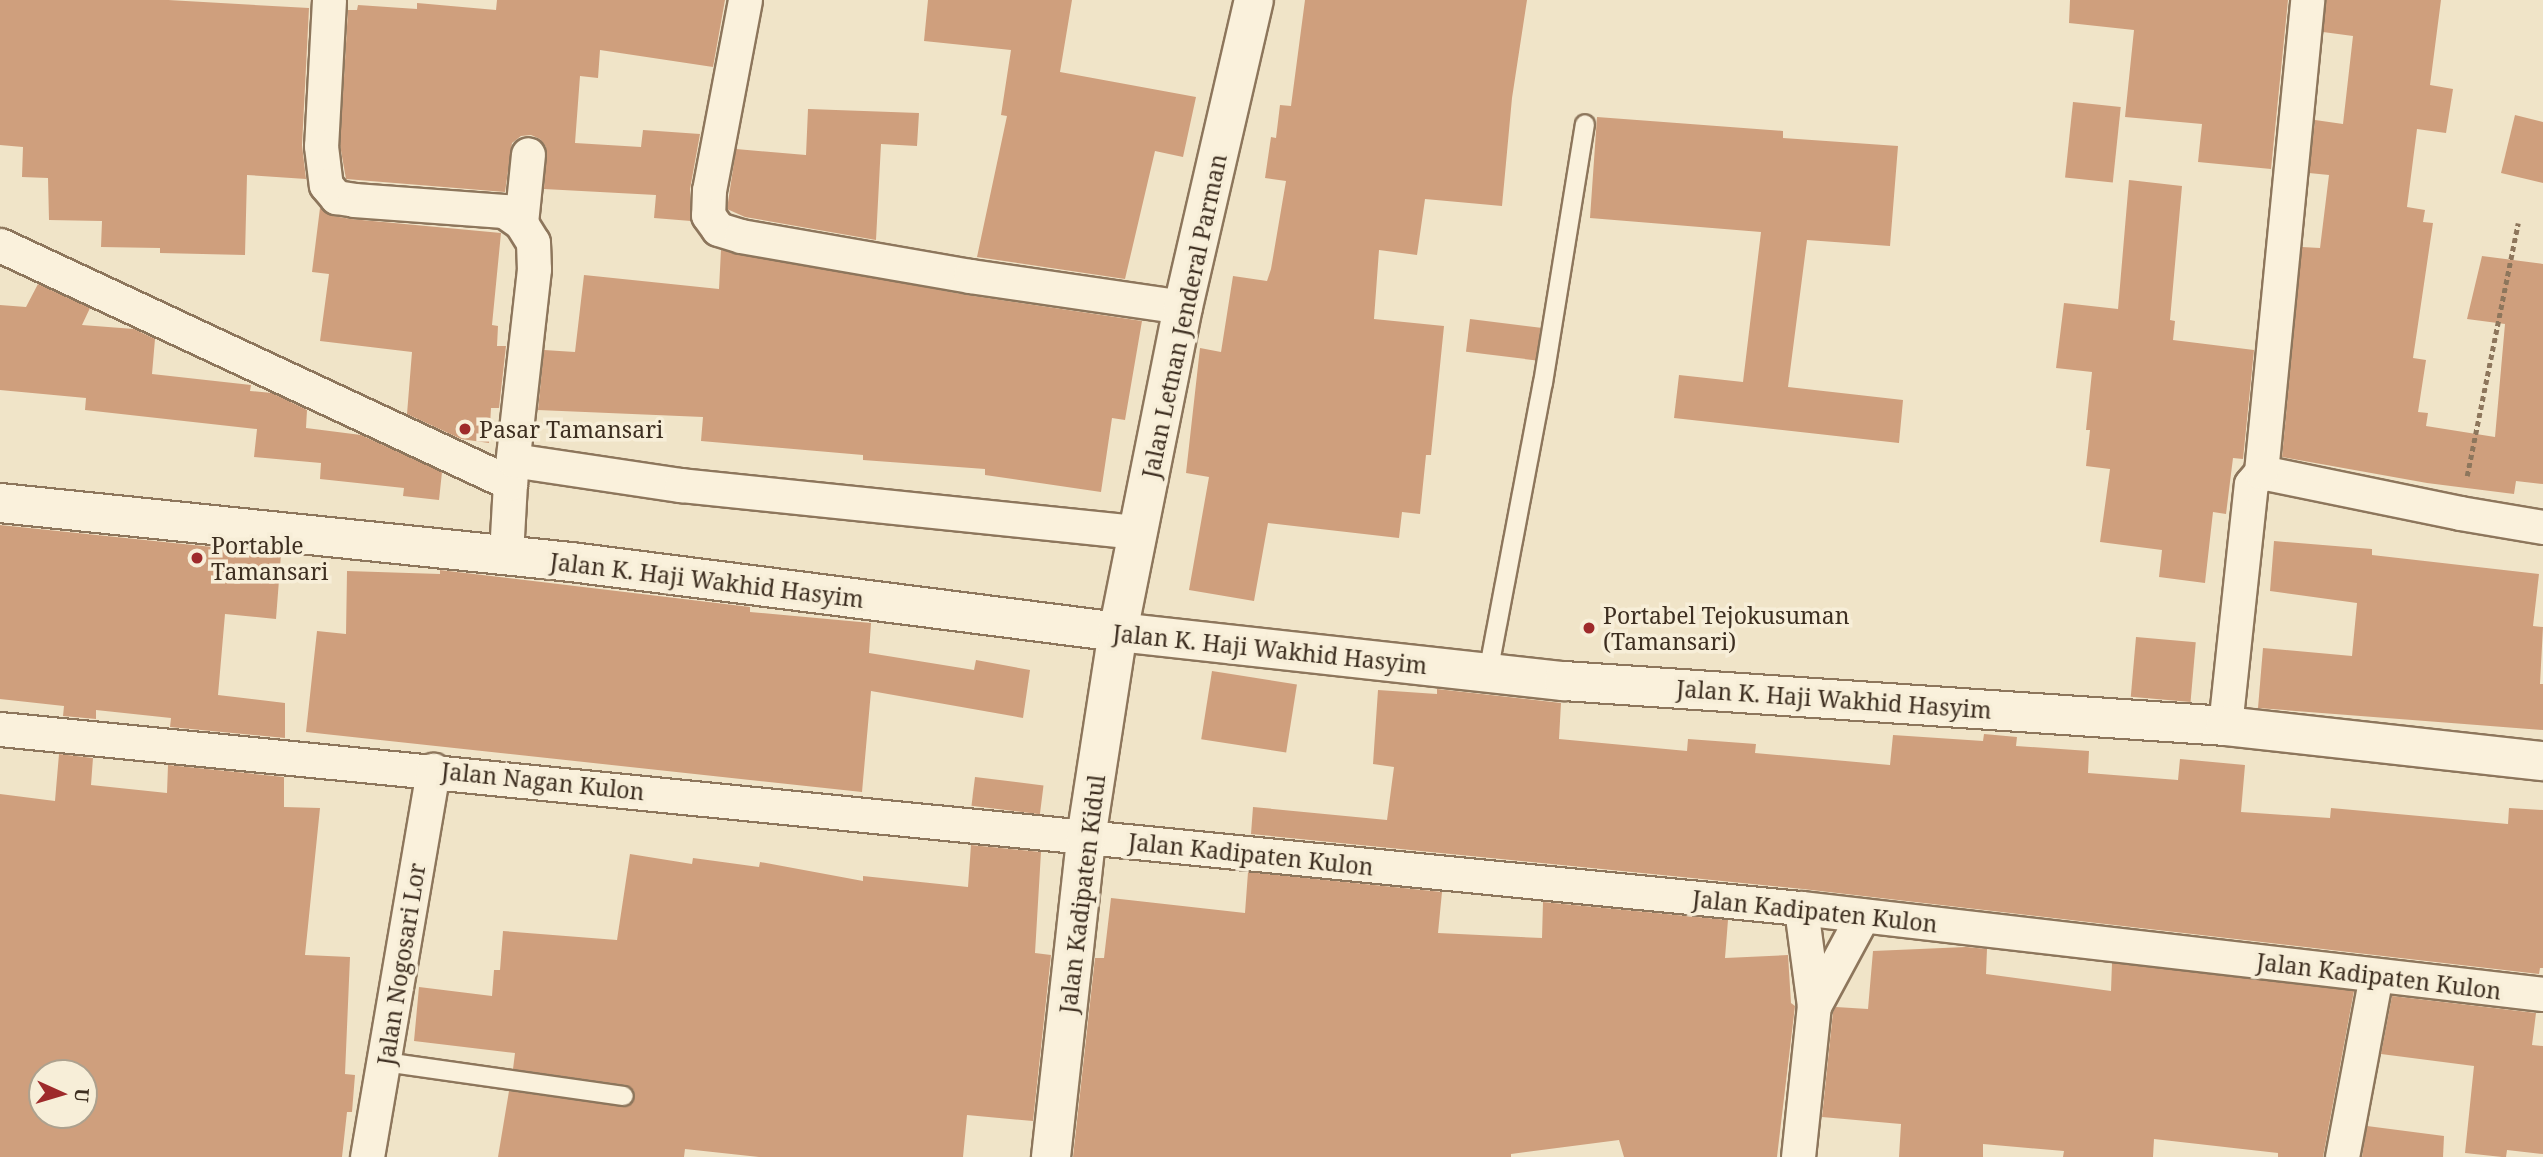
<!DOCTYPE html>
<html>
<head>
<meta charset="utf-8">
<style>
	body { margin:0 }
	#map { position:relative; width:2543px; height:1157px; overflow:hidden; background:#f0e4c8; font-family:"Noto Serif",serif }
	div>[style] { position:absolute }
	.building>* { inset:0; background:#cf9f7d; transform-origin:0 0 }
	.path>* { height:4.5px; margin-top:-2.25px; transform-origin:0; background:repeating-linear-gradient(90deg,#8d765c 0 5px,transparent 0 8.5px) }
	.roads { filter:drop-shadow(2px 0 #8d765c) drop-shadow(-2px 0 #8d765c) drop-shadow(0 2px #8d765c) drop-shadow(0 -2px #8d765c) }
	.lane>* { height:18px; margin:-9px; padding:0 9px; transform-origin:9px; border-radius:9px; background:#faf1dc }
	.street>* { height:33px; margin:-16.5px; padding:0 16.5px; transform-origin:16.5px; border-radius:16.5px; background:#faf1dc }
	.secondary>* { height:38px; margin:-19px; padding:0 19px; transform-origin:19px; border-radius:19px; background:#faf1dc }
	.dots>* { width:19px; height:19px; translate:-50% -50%; box-sizing:border-box; border:4px solid #f7eed8; border-radius:50% }
	span { translate:-50% -50%; white-space:nowrap; text-align:center; line-height:1.15; -webkit-text-stroke:7px #f7eed8; paint-order:stroke }
	.street-label { font-size:23px; color:#3d2e20 }
	.poi-label { font-size:23px; color:#3d2e20 }
	.left { translate:0 -50%; text-align:left }
	.north { position:absolute; left:28px; top:1059px; width:70px; height:70px; box-sizing:border-box; background:#f7eed8; border:2px solid #ada18e; border-radius:50%; rotate:94deg; font-size:19px; font-weight:700; line-height:28px; text-align:center; color:#3d2e20 }
	.north::after { content:''; display:block; margin:auto; width:24px; height:32px; background:#9e2a2b; clip-path:polygon(50% 0,100% 100%,50% 72%,0 100%) }
</style>
</head>
<body>
<div id="map">
	<div class="building">
		<i style="clip-path:polygon(0 0,168px 0,309px 8px,302px 145px,306px 179px,247px 175px,245px 255px,160px 253px,160px 248px,101px 247px,102px 221px,49px 220px,48px 178px,22px 177px,23px 147px,0 145px)"></i>
		<i style="clip-path:polygon(497px 0,725px 0,713px 67px,600px 50px,598px 78px,580px 76px,575px 143px,641px 147px,643px 130px,700px 134px,690px 189px,691px 221px,654px 218px,656px 195px,544px 189px,546px 147px,540px 139px,531px 135px,521px 136px,512px 143px,505px 192px,346px 179px,340px 145px,348px 10px,357px 10px,358px 5px,417px 9px,417px 3px,496px 10px)"></i>
		<i style="clip-path:polygon(928px 0,1072px 0,1060px 72px,1196px 97px,1183px 157px,1155px 151px,1125px 279px,977px 257px,1007px 116px,1001px 115px,1011px 50px,924px 41px)"></i>
		<i style="clip-path:polygon(1305px 0,1527px 0,1512px 98px,1502px 206px,1425px 199px,1417px 255px,1379px 250px,1374px 319px,1444px 326px,1431px 455px,1426px 455px,1420px 514px,1402px 512px,1399px 538px,1268px 523px,1254px 601px,1189px 590px,1209px 477px,1186px 473px,1200px 348px,1221px 352px,1233px 276px,1267px 281px,1271px 269px,1286px 181px,1265px 178px,1271px 137px,1276px 138px,1280px 105px,1291px 106px)"></i>
		<i style="clip-path:polygon(2070px 0,2288px 0,2271px 169px,2198px 162px,2202px 124px,2125px 117px,2134px 30px,2069px 23px)"></i>
		<i style="clip-path:polygon(2326px 0,2441px 0,2430px 85px,2453px 89px,2446px 133px,2417px 129px,2407px 207px,2425px 210px,2423px 222px,2433px 223px,2413px 358px,2426px 360px,2418px 412px,2428px 413px,2426px 426px,2495px 437px,2505px 324px,2467px 319px,2482px 256px,2543px 264px,2543px 484px,2516px 481px,2514px 494px,2427px 483px,2282px 457px,2302px 247px,2320px 248px,2329px 175px,2309px 173px,2315px 120px,2343px 124px,2353px 36px,2323px 32px)"></i>
		<i style="left:2073px;top:102px;width:48px;height:76px;rotate:6deg"></i>
		<i style="clip-path:polygon(808px 109px,919px 113px,917px 146px,881px 144px,876px 240px,745px 217px,727px 209px,736px 149px,806px 155px)"></i>
		<i style="clip-path:polygon(2515px 115px,2543px 122px,2543px 183px,2501px 173px)"></i>
		<i style="clip-path:polygon(1597px 117px,1783px 131px,1783px 138px,1898px 146px,1890px 246px,1807px 240px,1788px 387px,1903px 400px,1899px 443px,1674px 418px,1679px 375px,1743px 382px,1761px 232px,1590px 218px)"></i>
		<i style="clip-path:polygon(2129px 180px,2182px 186px,2170px 320px,2175px 321px,2173px 340px,2254px 350px,2243px 459px,2233px 458px,2226px 514px,2213px 512px,2205px 583px,2159px 577px,2162px 550px,2100px 542px,2110px 469px,2086px 466px,2090px 430px,2086px 430px,2092px 372px,2056px 368px,2064px 303px,2118px 309px)"></i>
		<i style="clip-path:polygon(320px 208px,333px 216px,351px 219px,501px 233px,492px 325px,498px 326px,497px 346px,506px 346px,499px 408px,491px 408px,489px 443px,461px 439px,407px 414px,412px 352px,320px 341px,329px 274px,312px 272px)"></i>
		<i style="clip-path:polygon(721px 250px,967px 295px,1142px 321px,1125px 420px,1112px 418px,1101px 492px,985px 475px,985px 469px,863px 460px,863px 455px,701px 441px,703px 417px,538px 410px,544px 350px,575px 352px,584px 275px,719px 289px)"></i>
		<i style="clip-path:polygon(38px 284px,90px 308px,82px 325px,134px 329px,155px 339px,152px 374px,251px 385px,250px 391px,272px 393px,307px 410px,306px 428px,361px 435px,442px 472px,439px 500px,403px 496px,404px 488px,320px 479px,321px 463px,254px 457px,257px 429px,85px 410px,86px 398px,0 390px,0 305px,26px 307px)"></i>
		<i style="left:1470px;top:319px;width:71px;height:33px;rotate:7deg"></i>
		<i style="clip-path:polygon(0 525px,281px 554px,276px 619px,225px 614px,218px 695px,285px 703px,285px 738px,170px 727px,171px 718px,96px 710px,96px 719px,63px 716px,64px 706px,0 699px)"></i>
		<i style="clip-path:polygon(2274px 541px,2372px 549px,2372px 555px,2539px 574px,2533px 626px,2543px 627px,2540px 684px,2543px 684px,2543px 730px,2258px 708px,2263px 648px,2352px 656px,2357px 603px,2270px 591px)"></i>
		<i style="clip-path:polygon(440px 570px,750px 607px,750px 612px,871px 623px,869px 653px,974px 670px,976px 660px,1030px 670px,1023px 718px,871px 691px,862px 792px,306px 732px,317px 631px,346px 634px,347px 571px,440px 574px)"></i>
		<i style="left:2136px;top:637px;width:60px;height:60px;rotate:5deg"></i>
		<i style="left:1212px;top:671px;width:86px;height:69px;rotate:9deg"></i>
		<i style="clip-path:polygon(1437px 689px,1561px 703px,1559px 739px,1687px 751px,1688px 739px,1756px 744px,1755px 753px,1890px 765px,1893px 735px,1983px 741px,1984px 734px,2017px 737px,2016px 746px,2089px 751px,2088px 773px,2178px 780px,2180px 759px,2245px 765px,2241px 812px,2330px 818px,2331px 808px,2508px 824px,2509px 808px,2543px 810px,2543px 968px,2540px 968px,2539px 974px,1803px 889px,1251px 834px,1253px 807px,1387px 820px,1394px 767px,1373px 764px,1378px 690px,1437px 694px)"></i>
		<i style="clip-path:polygon(evenodd,59px 754px,93px 758px,91px 785px,167px 793px,168px 765px,284px 777px,284px 807px,320px 808px,305px 955px,350px 957px,345px 1074px,355px 1075px,352px 1112px,347px 1112px,342px 1157px,0 1157px,0 794px,55px 801px,59px 754px,42px 1073px,84px 1073px,84px 1115px,42px 1115px,42px 1073px)"></i>
		<i style="left:975px;top:777px;width:69px;height:29px;rotate:7deg"></i>
		<i style="clip-path:polygon(971px 845px,1041px 852px,1035px 953px,1051px 955px,1033px 1121px,967px 1115px,963px 1157px,759px 1157px,685px 1149px,684px 1157px,498px 1157px,509px 1091px,623px 1107px,633px 1102px,634px 1091px,626px 1085px,513px 1069px,515px 1053px,414px 1041px,419px 987px,492px 996px,494px 970px,500px 970px,503px 931px,617px 940px,630px 854px,692px 864px,693px 858px,759px 867px,760px 862px,863px 881px,863px 876px,968px 887px)"></i>
		<i style="clip-path:polygon(1248px 872px,1442px 892px,1438px 933px,1542px 938px,1543px 902px,1728px 920px,1725px 958px,1788px 955px,1791px 1003px,1795px 1006px,1777px 1157px,1624px 1157px,1619px 1140px,1511px 1154px,1511px 1157px,1073px 1157px,1095px 958px,1104px 958px,1111px 898px,1245px 913px)"></i>
		<i style="clip-path:polygon(1966px 947px,1987px 949px,1986px 974px,2111px 991px,2112px 963px,2354px 991px,2323px 1157px,2278px 1157px,2278px 1153px,2154px 1139px,2153px 1157px,2063px 1157px,2064px 1151px,1983px 1144px,1983px 1157px,1899px 1157px,1901px 1124px,1822px 1117px,1833px 1012px,1836px 1007px,1868px 1009px,1873px 951px)"></i>
		<i style="clip-path:polygon(2392px 996px,2536px 1013px,2532px 1045px,2543px 1046px,2543px 1154px,2507px 1150px,2506px 1157px,2502px 1157px,2465px 1153px,2474px 1066px,2381px 1054px)"></i>
		<i style="clip-path:polygon(2367px 1126px,2444px 1136px,2443px 1157px,2362px 1157px)"></i>
	</div>
	<div class="path">
		<i style="left:2467px;top:476px;width:258px;rotate:-78.6deg"></i>
	</div>
	<div class="roads">
		<div class="lane">
			<i style="left:1488px;top:673px;width:295px;rotate:-79.3deg"></i>
			<i style="left:1543px;top:383px;width:262px;rotate:-80.8deg"></i>
			<i style="left:385px;top:1062px;width:241px;rotate:8.1deg"></i>
		</div>
		<div class="street">
			<i style="left:329px;top:0;width:146px;rotate:93.1deg"></i>
			<i style="left:321px;top:146px;width:39px;rotate:83deg"></i>
			<i style="left:326px;top:185px;width:16px;rotate:50deg"></i>
			<i style="left:336px;top:197px;width:18px;rotate:9deg"></i>
			<i style="left:354px;top:200px;width:150px;rotate:4.2deg"></i>
			<i style="left:504px;top:211px;width:21px;rotate:35deg"></i>
			<i style="left:521px;top:223px;width:22px;rotate:58deg"></i>
			<i style="left:533px;top:242px;width:27px;rotate:88deg"></i>
			<i style="left:534px;top:269px;width:215px;rotate:96.4deg"></i>
			<i style="left:510px;top:483px;width:72px;rotate:93.2deg"></i>
			<i style="left:745px;top:0;width:193px;rotate:100.7deg"></i>
			<i style="left:709px;top:190px;width:25px;rotate:92deg"></i>
			<i style="left:708px;top:215px;width:17px;rotate:54deg"></i>
			<i style="left:718px;top:229px;width:24px;rotate:17deg"></i>
			<i style="left:741px;top:236px;width:232px;rotate:9.9deg"></i>
			<i style="left:970px;top:276px;width:215px;rotate:8.3deg"></i>
			<i style="left:521px;top:223px;width:69px;rotate:-84.2deg"></i>
			<i style="left:0;top:245px;width:563px;rotate:25.02deg"></i>
			<i style="left:513px;top:460px;width:170px;rotate:8.5deg"></i>
			<i style="left:681px;top:485px;width:459px;rotate:5.9deg"></i>
			<i style="left:2261px;top:472px;width:203px;rotate:11.6deg"></i>
			<i style="left:2460px;top:513px;width:84px;rotate:9.6deg"></i>
			<i style="left:2225px;top:726px;width:243px;rotate:-83.9deg"></i>
			<i style="left:2251px;top:484px;width:16px;rotate:-50deg"></i>
			<i style="left:2261px;top:472px;width:474px;rotate:-84.4deg"></i>
			<i style="left:0;top:729px;width:1810px;rotate:5.68deg"></i>
			<i style="left:1801px;top:908px;width:747px;rotate:6.61deg"></i>
			<i style="left:1814px;top:1006px;width:103px;rotate:-61.7deg"></i>
			<i style="left:367px;top:1157px;width:393px;rotate:-80.3deg"></i>
			<i style="left:1798px;top:1157px;width:152px;rotate:-84deg"></i>
			<i style="left:1814px;top:1006px;width:99px;rotate:-97.6deg"></i>
			<i style="left:2342px;top:1157px;width:184px;rotate:-79.4deg"></i>
		</div>
		<div class="secondary">
			<i style="left:0;top:503px;width:574px;rotate:5.9deg"></i>
			<i style="left:571px;top:562px;width:551px;rotate:7.29deg"></i>
			<i style="left:1118px;top:632px;width:449px;rotate:6.3deg"></i>
			<i style="left:1564px;top:681px;width:663px;rotate:3.89deg"></i>
			<i style="left:2225px;top:726px;width:320px;rotate:6.3deg"></i>
			<i style="left:1051px;top:1157px;width:321px;rotate:-83.7deg"></i>
			<i style="left:1086px;top:838px;width:208px;rotate:-81.2deg"></i>
			<i style="left:1118px;top:632px;width:331px;rotate:-78.7deg"></i>
			<i style="left:1183px;top:307px;width:315px;rotate:-77deg"></i>
		</div>
	</div>
	<div class="dots">
		<i style="left:465px;top:429px;background:#9e2a2b"></i>
		<i style="left:197px;top:558px;background:#9e2a2b"></i>
		<i style="left:1589px;top:628px;background:#9e2a2b"></i>
	</div>
	<div class="street-label">
		<span style="left:1184px;top:316px;rotate:-78deg">Jalan Letnan Jenderal Parman</span>
		<span style="left:707px;top:580px;rotate:7deg">Jalan K. Haji Wakhid Hasyim</span>
		<span style="left:1270px;top:649px;rotate:6deg">Jalan K. Haji Wakhid Hasyim</span>
		<span style="left:1834px;top:699px;rotate:4deg">Jalan K. Haji Wakhid Hasyim</span>
		<span style="left:543px;top:781px;rotate:6deg">Jalan Nagan Kulon</span>
		<span style="left:1251px;top:854px;rotate:6deg">Jalan Kadipaten Kulon</span>
		<span style="left:1082px;top:894px;rotate:-83deg">Jalan Kadipaten Kidul</span>
		<span style="left:1815px;top:911px;rotate:6deg">Jalan Kadipaten Kulon</span>
		<span style="left:401px;top:964px;rotate:-81deg">Jalan Nogosari Lor</span>
		<span style="left:2379px;top:976px;rotate:7deg">Jalan Kadipaten Kulon</span>
	</div>
	<div class="poi-label">
		<span class="left" style="left:479px;top:429px">Pasar Tamansari</span>
		<span class="left" style="left:211px;top:558px">Portable<br>Tamansari</span>
		<span class="left" style="left:1603px;top:628px">Portabel Tejokusuman<br>(Tamansari)</span>
	</div>
	<div class="north">U</div>
</div>
</body>
</html>
